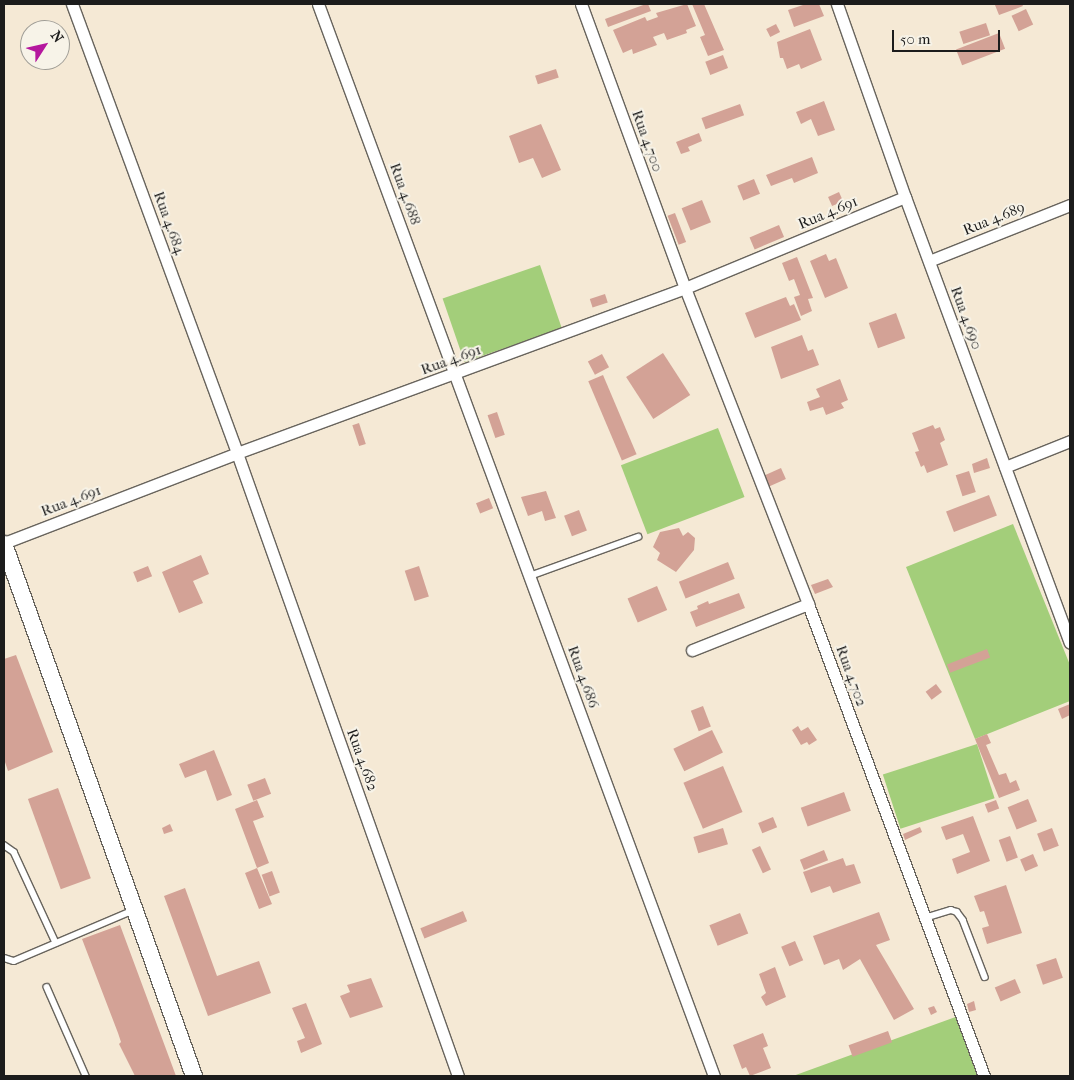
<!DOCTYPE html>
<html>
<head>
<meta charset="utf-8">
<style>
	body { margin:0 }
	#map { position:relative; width:1074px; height:1080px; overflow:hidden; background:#f5e9d5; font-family:"IM FELL French Canon",serif }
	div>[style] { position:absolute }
	.green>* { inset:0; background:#a3ce7a; transform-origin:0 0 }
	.building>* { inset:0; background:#d3a296; transform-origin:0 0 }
	.roads { filter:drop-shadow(1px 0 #68645d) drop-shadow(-1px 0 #68645d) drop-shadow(0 1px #68645d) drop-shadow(0 -1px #68645d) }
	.service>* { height:5.5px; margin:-2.75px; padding:0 2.75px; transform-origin:2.75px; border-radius:2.75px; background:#fff }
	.minor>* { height:11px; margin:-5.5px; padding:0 5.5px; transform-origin:5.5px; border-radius:5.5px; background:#fff }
	.secondary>* { height:16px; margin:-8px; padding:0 8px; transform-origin:8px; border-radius:8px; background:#fff }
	span { translate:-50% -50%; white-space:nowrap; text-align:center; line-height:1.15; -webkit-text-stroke:4px #f7f3e8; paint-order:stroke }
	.street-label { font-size:15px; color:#1c1c1c }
	.frame { position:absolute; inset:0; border:5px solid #1c1c1c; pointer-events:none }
	.north { position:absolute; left:20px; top:20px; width:50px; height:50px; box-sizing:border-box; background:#f7f3e8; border:1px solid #9f9d96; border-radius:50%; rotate:55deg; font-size:14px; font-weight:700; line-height:20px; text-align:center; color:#1c1c1c }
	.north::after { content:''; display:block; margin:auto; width:18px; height:22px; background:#b5179e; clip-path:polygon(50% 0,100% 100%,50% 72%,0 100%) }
	.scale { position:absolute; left:892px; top:30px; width:108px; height:22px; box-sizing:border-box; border:2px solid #1c1c1c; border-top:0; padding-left:6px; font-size:15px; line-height:18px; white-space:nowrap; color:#1c1c1c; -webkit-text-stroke:4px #f7f3e8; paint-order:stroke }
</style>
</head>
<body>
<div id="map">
	<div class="green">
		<i style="left:540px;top:265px;width:67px;height:103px;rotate:71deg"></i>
		<i style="left:718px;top:428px;width:74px;height:104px;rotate:69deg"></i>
		<i style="clip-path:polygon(1013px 524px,1070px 665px,1070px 701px,975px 739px,906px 567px)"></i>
		<i style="left:977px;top:744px;width:57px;height:99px;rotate:72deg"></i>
		<i style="clip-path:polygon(961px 1015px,982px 1076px,793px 1076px)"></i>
	</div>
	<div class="building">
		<i style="clip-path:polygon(646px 4px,648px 4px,651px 11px,608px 27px,605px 19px)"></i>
		<i style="clip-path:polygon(687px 4px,696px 26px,686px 30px,687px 33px,667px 40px,664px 33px,653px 37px,657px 45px,633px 54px,632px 49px,623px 53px,613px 30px,645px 17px,647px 21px,658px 17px,656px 13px)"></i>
		<i style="clip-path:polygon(692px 4px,704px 4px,724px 50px,708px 56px,700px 37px,705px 35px)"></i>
		<i style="clip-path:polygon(806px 4px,819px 4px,824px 16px,794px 27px,788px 10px)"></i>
		<i style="clip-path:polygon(998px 4px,1022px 4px,1023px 6px,999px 15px,995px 5px)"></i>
		<i style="left:1026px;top:9px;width:17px;height:16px;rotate:65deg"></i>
		<i style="left:986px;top:23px;width:13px;height:28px;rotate:72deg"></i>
		<i style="left:776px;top:24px;width:9px;height:11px;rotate:63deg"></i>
		<i style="clip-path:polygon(810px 29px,822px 60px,801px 69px,799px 64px,787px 69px,783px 58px,780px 58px,777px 42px)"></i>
		<i style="left:999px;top:33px;width:17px;height:46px;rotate:69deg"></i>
		<i style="left:723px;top:55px;width:14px;height:19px;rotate:69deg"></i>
		<i style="left:556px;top:69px;width:9px;height:22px;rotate:72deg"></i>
		<i style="clip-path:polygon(824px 101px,835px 130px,818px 136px,811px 119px,801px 124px,796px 112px)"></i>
		<i style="left:740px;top:104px;width:12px;height:41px;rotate:70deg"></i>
		<i style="clip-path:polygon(541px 124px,561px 170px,542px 178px,533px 158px,519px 163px,509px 136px)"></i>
		<i style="clip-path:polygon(699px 133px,702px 141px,688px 147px,690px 151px,681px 154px,676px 142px)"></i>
		<i style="clip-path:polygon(812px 157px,818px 173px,794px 183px,792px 178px,771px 186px,766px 175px)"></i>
		<i style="left:754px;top:179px;width:16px;height:18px;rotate:68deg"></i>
		<i style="left:839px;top:192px;width:10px;height:12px;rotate:66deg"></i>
		<i style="left:702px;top:200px;width:24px;height:22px;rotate:68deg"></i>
		<i style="left:675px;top:213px;width:31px;height:8px;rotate:69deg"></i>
		<i style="left:779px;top:225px;width:13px;height:32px;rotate:67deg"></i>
		<i style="clip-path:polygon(826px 254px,829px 261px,836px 258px,848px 288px,825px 298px,810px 261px)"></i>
		<i style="clip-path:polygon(797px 257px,813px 298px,808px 299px,812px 311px,801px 316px,794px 297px,800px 295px,794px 279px,789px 281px,782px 263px)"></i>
		<i style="left:605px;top:294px;width:9px;height:16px;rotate:72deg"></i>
		<i style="clip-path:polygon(786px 297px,790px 306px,794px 304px,801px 320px,755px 338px,745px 313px)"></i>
		<i style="left:896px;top:313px;width:27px;height:29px;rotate:70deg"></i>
		<i style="clip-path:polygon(802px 335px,808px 351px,813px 349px,819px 365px,781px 379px,771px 347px)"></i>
		<i style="left:663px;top:353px;width:50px;height:44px;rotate:57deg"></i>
		<i style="left:602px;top:354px;width:15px;height:16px;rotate:62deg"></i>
		<i style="left:603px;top:375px;width:86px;height:16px;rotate:67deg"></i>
		<i style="clip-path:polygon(840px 379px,848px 400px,841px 403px,844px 408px,826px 415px,823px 407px,810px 411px,807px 402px,820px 397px,816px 389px)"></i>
		<i style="left:497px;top:412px;width:24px;height:10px;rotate:71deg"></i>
		<i style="left:359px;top:423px;width:22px;height:7px;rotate:72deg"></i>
		<i style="clip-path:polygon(933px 425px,935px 429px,940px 427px,945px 440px,940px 443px,948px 465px,927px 473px,924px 465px,921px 467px,915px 452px,919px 451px,912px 433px)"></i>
		<i style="clip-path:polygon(987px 458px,990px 468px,974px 473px,972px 464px)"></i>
		<i style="left:781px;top:468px;width:12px;height:19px;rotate:66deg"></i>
		<i style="left:969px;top:471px;width:22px;height:14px;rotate:72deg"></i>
		<i style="clip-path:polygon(546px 491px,556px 518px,545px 521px,542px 511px,528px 516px,521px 497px)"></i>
		<i style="left:989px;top:495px;width:22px;height:46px;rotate:69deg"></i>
		<i style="left:489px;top:498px;width:11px;height:14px;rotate:68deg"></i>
		<i style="left:579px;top:510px;width:22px;height:16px;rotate:69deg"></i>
		<i style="clip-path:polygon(679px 528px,683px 536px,688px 532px,695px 538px,694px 550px,676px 572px,657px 560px,660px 553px,653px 547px,660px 532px)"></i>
		<i style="clip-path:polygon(201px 555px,209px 574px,193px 581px,203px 603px,179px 613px,162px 572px)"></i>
		<i style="left:728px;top:562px;width:18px;height:53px;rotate:68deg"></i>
		<i style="left:148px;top:566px;width:11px;height:16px;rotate:68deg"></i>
		<i style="left:419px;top:566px;width:32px;height:15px;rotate:72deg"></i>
		<i style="clip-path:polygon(828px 579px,833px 587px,815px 594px,811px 585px)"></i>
		<i style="left:657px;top:586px;width:26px;height:32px;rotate:67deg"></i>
		<i style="clip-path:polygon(739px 593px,745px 608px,696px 627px,690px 612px,698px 609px,697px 606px,708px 601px,709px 604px)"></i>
		<i style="left:987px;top:649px;width:9px;height:43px;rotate:69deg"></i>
		<i style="clip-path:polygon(16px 655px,53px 752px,8px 771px,4px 759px,4px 659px)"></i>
		<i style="left:936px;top:684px;width:10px;height:13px;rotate:53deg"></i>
		<i style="clip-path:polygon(1070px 704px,1070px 715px,1062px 719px,1058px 709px)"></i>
		<i style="left:703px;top:706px;width:22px;height:13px;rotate:69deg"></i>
		<i style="clip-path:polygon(798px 726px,801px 731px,808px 727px,817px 740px,809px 745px,807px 742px,801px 745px,792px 730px)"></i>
		<i style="left:712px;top:730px;width:25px;height:43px;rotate:64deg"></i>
		<i style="clip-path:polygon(987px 734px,991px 743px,986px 745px,999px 775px,1006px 773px,1010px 783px,1016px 780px,1020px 790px,999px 798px,975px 739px)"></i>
		<i style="clip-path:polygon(214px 750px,232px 795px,217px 801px,206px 770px,185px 778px,179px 764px)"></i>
		<i style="left:723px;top:766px;width:50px;height:43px;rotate:67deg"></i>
		<i style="left:265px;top:778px;width:17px;height:19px;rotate:69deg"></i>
		<i style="left:58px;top:788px;width:96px;height:32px;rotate:70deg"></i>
		<i style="left:844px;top:792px;width:20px;height:46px;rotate:70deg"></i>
		<i style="left:1028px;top:799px;width:24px;height:22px;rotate:68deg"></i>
		<i style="clip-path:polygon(257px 800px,264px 817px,253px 821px,269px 863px,257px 868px,272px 904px,259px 909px,245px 873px,257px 868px,235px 809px)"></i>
		<i style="left:996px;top:800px;width:9px;height:12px;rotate:69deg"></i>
		<i style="clip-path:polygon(973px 816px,990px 861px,957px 874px,952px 859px,970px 852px,963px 834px,946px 840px,941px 827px)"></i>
		<i style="left:773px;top:817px;width:11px;height:16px;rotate:68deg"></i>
		<i style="clip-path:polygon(170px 824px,173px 831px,164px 834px,162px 828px)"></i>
		<i style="clip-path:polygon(920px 827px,922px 832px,905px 840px,903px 834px)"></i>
		<i style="left:723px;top:828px;width:17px;height:31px;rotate:73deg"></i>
		<i style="left:1052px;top:828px;width:19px;height:16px;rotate:69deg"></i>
		<i style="left:1010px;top:836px;width:23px;height:12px;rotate:70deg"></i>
		<i style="left:760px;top:846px;width:26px;height:9px;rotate:65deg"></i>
		<i style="left:824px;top:850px;width:11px;height:26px;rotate:68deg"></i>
		<i style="left:1033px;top:854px;width:13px;height:14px;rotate:67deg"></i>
		<i style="clip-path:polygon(843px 858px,846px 866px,854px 864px,861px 883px,833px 893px,830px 886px,811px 893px,803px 872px)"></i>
		<i style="left:272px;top:871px;width:23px;height:11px;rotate:70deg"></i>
		<i style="clip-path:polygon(1006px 885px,1022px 933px,987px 944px,982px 928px,989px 926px,984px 911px,980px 912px,974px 896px)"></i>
		<i style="clip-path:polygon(185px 888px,217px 976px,259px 961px,271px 993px,208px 1016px,164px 896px)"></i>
		<i style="left:463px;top:911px;width:11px;height:46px;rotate:68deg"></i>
		<i style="clip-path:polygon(879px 912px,890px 940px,876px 945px,914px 1009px,894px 1020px,860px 959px,843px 970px,839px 959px,824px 965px,813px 936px)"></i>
		<i style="left:740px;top:913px;width:22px;height:33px;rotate:68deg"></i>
		<i style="clip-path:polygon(120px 925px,176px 1076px,135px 1076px,119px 1044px,121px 1042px,118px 1033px,82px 939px)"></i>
		<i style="left:795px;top:941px;width:21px;height:15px;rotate:67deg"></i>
		<i style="left:1056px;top:958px;width:21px;height:21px;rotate:71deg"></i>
		<i style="clip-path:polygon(775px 967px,786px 997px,766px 1006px,761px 997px,766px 993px,759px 974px)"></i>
		<i style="clip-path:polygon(371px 978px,383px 1007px,350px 1018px,340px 996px,350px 992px,347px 985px)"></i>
		<i style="left:1015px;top:979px;width:15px;height:22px;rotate:67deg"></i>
		<i style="clip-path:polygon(974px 1001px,976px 1010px,969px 1012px,967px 1004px)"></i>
		<i style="clip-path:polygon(306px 1003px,322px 1044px,301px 1053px,297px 1041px,305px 1038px,292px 1008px)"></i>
		<i style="clip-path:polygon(934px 1006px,937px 1012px,931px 1015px,928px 1008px)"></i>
		<i style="left:888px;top:1031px;width:12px;height:42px;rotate:70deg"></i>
		<i style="clip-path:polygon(763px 1033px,768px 1046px,763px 1048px,771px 1068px,750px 1076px,746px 1067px,742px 1069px,733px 1045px)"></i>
	</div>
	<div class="roads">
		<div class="service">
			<i style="left:530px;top:576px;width:115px;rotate:-19.9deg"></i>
			<i style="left:4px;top:845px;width:12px;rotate:35deg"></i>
			<i style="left:14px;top:852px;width:100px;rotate:65.2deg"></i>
			<i style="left:925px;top:918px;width:27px;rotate:-17deg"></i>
			<i style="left:951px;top:910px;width:6px;rotate:18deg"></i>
			<i style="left:957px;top:912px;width:10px;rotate:53deg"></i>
			<i style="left:963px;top:920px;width:61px;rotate:68.9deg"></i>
			<i style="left:4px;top:958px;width:10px;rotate:17deg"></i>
			<i style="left:14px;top:961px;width:128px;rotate:-23deg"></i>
			<i style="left:47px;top:987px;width:97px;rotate:66.3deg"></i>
		</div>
		<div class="minor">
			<i style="left:72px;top:4px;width:478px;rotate:69.8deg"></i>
			<i style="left:237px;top:453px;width:661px;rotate:70.47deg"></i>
			<i style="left:318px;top:4px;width:1143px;rotate:69.73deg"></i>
			<i style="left:581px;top:4px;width:302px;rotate:69.9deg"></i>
			<i style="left:685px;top:288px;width:339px;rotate:68.7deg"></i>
			<i style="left:808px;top:604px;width:504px;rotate:69.55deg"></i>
			<i style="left:837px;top:4px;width:205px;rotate:70.6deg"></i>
			<i style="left:905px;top:197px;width:475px;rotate:69.7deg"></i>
			<i style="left:929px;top:261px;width:152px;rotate:-21.7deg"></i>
			<i style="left:1005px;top:467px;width:70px;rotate:-21.8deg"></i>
			<i style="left:4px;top:543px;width:250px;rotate:-21.1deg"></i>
			<i style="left:237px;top:453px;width:477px;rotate:-20.2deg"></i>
			<i style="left:685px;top:288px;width:238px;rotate:-22.5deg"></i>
			<i style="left:692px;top:650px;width:125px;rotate:-21.6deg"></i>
		</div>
		<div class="secondary">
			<i style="left:4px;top:544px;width:565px;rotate:70.35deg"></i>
		</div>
	</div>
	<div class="street-label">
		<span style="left:647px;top:141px;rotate:70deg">Rua 4.700</span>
		<span style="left:405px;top:194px;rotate:70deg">Rua 4.688</span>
		<span style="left:828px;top:213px;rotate:-23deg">Rua 4.691</span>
		<span style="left:994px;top:219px;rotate:-22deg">Rua 4.689</span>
		<span style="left:169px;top:223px;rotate:70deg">Rua 4.684</span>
		<span style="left:966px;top:318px;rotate:70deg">Rua 4.690</span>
		<span style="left:451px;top:360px;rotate:-20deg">Rua 4.691</span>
		<span style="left:71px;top:501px;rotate:-21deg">Rua 4.691</span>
		<span style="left:851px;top:676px;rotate:70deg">Rua 4.702</span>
		<span style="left:583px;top:677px;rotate:70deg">Rua 4.686</span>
		<span style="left:362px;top:760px;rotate:70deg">Rua 4.682</span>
	</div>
	<div class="frame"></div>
	<div class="north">N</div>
	<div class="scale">50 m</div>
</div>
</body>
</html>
